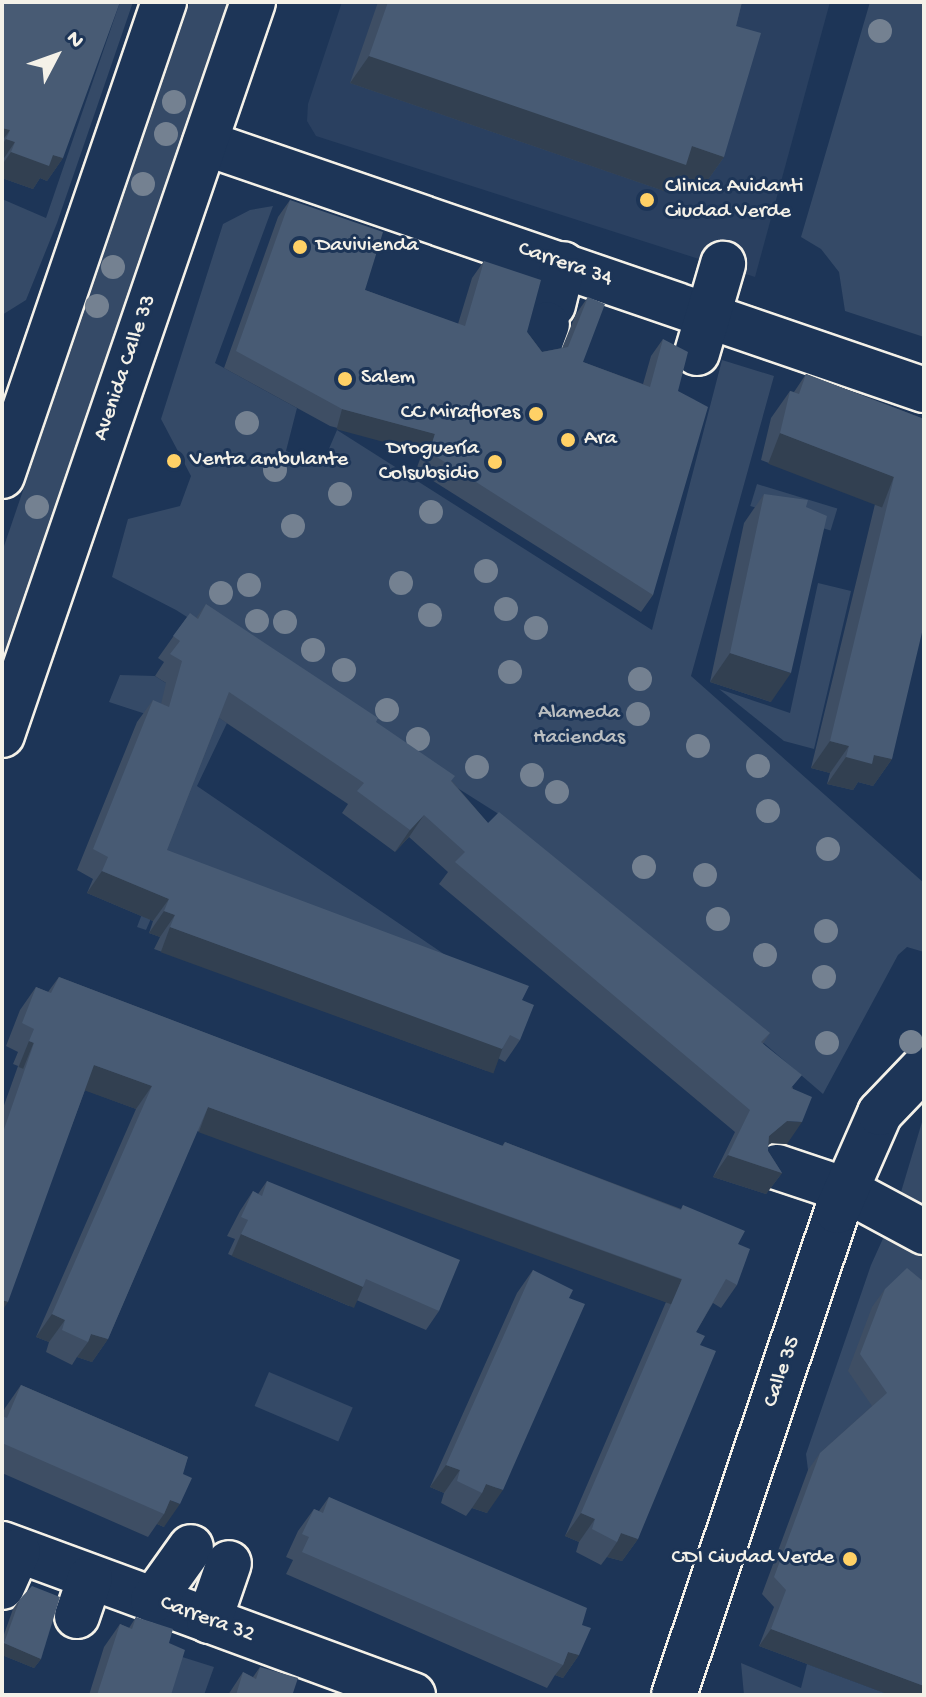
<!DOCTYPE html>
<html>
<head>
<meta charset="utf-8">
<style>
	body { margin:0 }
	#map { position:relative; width:926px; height:1697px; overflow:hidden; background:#1d3557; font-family:"Gochi Hand",sans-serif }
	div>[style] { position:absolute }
	.built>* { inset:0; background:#2a4060 }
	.green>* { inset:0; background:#354a67; transform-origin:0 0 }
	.roads { filter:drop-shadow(2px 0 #f4f1e8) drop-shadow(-2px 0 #f4f1e8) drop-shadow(0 2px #f4f1e8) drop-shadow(0 -2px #f4f1e8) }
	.minor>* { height:44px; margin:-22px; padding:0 22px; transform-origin:22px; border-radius:22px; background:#1d3557 }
	.major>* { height:44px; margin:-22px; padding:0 22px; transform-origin:22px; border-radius:22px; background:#1d3557 }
	.trees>* { width:24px; height:24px; margin:-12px; border-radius:50%; background:#748191 }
	.wall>* { inset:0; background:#3e4e64 }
	.shaded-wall>* { inset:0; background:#324051; transform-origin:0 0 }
	.building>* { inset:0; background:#485b74 }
	.dots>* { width:22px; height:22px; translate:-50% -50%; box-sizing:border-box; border:4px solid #1d3557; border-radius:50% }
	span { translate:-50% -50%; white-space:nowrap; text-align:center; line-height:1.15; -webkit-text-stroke:6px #1d3557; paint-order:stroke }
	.poi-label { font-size:22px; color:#f4f1e8 }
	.left { translate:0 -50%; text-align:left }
	.right { translate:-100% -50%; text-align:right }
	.street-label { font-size:22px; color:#f4f1e8 }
	.park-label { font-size:22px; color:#bbbfc1 }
	.frame { position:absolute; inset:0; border:4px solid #f4f1e8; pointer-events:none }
	.north { position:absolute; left:16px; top:16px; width:80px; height:80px; -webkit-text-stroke:6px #1d3557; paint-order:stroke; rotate:49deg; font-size:22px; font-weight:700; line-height:32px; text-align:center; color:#f4f1e8 }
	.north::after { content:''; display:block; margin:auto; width:28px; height:36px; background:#f4f1e8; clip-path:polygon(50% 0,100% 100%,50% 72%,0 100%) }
</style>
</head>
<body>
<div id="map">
	<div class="built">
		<i style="clip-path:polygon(342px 2px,830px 2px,755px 277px,316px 136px,307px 121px,308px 104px)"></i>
	</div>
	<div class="green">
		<i style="clip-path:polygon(120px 2px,133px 2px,57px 223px,26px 300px,2px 315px,2px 199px,46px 218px)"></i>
		<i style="clip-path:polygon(190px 2px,234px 2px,2px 675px,2px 552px)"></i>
		<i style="clip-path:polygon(870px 2px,924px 2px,924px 337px,845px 311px,839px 272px,821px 249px,801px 237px)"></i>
		<i style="clip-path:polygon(273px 206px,215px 363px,297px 408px,286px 451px,322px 465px,337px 430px,652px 630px,722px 360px,774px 376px,691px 676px,924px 883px,924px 952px,907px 947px,898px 955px,823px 1094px,497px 813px,176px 610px,112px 577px,128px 519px,180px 506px,191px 476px,161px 419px,223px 224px,250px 210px)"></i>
		<i style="left:757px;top:484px;width:84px;height:23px;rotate:17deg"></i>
		<i style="clip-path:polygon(818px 583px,851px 591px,814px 749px,784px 741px,719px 689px,790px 713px)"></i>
		<i style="clip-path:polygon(120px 675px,155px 676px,227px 723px,197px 786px,507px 997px,170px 875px,146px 930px,137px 927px,210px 735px,109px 702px)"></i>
		<i style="clip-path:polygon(922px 1122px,924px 1481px,808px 1470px,806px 1454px,871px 1265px,895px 1212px)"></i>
		<i style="left:269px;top:1372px;width:91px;height:37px;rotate:23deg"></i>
		<i style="clip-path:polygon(179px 1656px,214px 1667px,204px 1695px,162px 1695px)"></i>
		<i style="clip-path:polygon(741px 1663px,801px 1688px,807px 1664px,890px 1695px,744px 1695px)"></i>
	</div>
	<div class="roads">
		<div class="minor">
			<i style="left:205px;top:143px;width:760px;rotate:18.96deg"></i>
			<i style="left:553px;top:305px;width:42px;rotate:-76.3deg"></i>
			<i style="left:539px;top:346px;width:23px;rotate:-70deg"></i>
			<i style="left:697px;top:353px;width:93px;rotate:-73.7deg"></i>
			<i style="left:777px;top:1167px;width:73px;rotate:18.4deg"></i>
			<i style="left:846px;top:1190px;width:89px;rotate:28.3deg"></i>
			<i style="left:2px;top:1544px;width:438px;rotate:20.2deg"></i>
			<i style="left:2px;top:1587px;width:39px;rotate:-66deg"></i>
			<i style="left:153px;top:1600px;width:65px;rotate:-54.4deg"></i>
			<i style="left:77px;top:1616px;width:40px;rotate:-71.1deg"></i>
			<i style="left:209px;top:1621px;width:61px;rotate:-71deg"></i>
			<i style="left:674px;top:1695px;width:511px;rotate:-71.39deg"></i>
			<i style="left:837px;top:1211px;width:107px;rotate:-66.3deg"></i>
			<i style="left:880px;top:1113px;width:64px;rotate:-46.3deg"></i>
		</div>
		<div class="major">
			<i style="left:2px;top:476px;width:501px;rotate:-71.13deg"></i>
			<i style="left:2px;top:735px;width:775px;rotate:-71.1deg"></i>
		</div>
	</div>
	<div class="trees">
		<i style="left:880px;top:31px"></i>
		<i style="left:174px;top:102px"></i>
		<i style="left:166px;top:134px"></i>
		<i style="left:143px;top:184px"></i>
		<i style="left:113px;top:267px"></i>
		<i style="left:97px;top:306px"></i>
		<i style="left:247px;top:423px"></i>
		<i style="left:275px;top:470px"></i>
		<i style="left:340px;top:494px"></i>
		<i style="left:37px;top:507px"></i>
		<i style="left:431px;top:512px"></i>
		<i style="left:293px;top:526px"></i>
		<i style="left:486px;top:571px"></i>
		<i style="left:401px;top:583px"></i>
		<i style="left:249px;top:585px"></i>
		<i style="left:221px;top:593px"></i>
		<i style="left:506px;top:609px"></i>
		<i style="left:430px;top:615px"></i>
		<i style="left:257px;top:621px"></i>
		<i style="left:285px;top:622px"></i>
		<i style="left:536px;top:628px"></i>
		<i style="left:313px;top:650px"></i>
		<i style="left:344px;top:670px"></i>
		<i style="left:510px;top:672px"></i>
		<i style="left:640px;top:679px"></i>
		<i style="left:387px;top:710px"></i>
		<i style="left:638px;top:714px"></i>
		<i style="left:418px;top:739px"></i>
		<i style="left:698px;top:746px"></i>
		<i style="left:758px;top:766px"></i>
		<i style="left:477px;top:767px"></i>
		<i style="left:532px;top:775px"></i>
		<i style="left:557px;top:792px"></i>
		<i style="left:768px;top:811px"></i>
		<i style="left:828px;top:849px"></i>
		<i style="left:644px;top:867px"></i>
		<i style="left:705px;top:875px"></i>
		<i style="left:718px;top:919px"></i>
		<i style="left:826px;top:931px"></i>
		<i style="left:765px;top:955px"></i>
		<i style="left:824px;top:977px"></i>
		<i style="left:911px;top:1042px"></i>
		<i style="left:827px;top:1043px"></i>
	</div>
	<div class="wall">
		<i style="clip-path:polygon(2px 2px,63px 158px,47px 181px,40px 178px,33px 189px,2px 178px)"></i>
		<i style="clip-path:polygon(378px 2px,742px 2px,736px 26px,724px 157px,705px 184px,679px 175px,667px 192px,350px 83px)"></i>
		<i style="clip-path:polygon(290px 200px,365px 290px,458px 324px,472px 278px,484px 261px,527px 332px,542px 352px,562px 348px,576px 314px,588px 297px,583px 362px,643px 384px,651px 356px,663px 339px,678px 391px,653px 595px,641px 612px,416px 470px,423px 451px,330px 426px,224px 368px,278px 217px)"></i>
		<i style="clip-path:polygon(806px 374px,924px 419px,892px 759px,873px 786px,858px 782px,853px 790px,827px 784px,830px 773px,811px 768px,875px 504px,761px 460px,771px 418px,790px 391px,794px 392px)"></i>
		<i style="clip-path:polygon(764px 494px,771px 702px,710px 682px,744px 523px)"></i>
		<i style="clip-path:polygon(206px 604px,376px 722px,452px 781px,488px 823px,770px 1033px,763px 1044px,793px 1088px,787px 1144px,771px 1143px,768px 1145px,768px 1151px,782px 1173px,766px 1194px,713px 1177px,735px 1132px,439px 884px,448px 872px,409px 837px,395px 852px,342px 813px,348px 804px,219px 718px,167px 850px,522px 1000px,520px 1040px,505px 1062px,496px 1057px,487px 1071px,154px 949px,160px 937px,149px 933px,153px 921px,87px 893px,93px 879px,77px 870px,137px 722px,153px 700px,161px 704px,166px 683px,155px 676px,164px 662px,158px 658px,190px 613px,196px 618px)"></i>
		<i style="clip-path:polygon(59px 977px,502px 1146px,505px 1142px,681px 1209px,683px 1205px,738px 1244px,737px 1285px,721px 1308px,713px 1303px,696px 1332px,700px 1345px,638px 1539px,622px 1561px,607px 1557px,601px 1565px,576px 1552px,579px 1542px,565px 1536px,666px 1302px,197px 1131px,108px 1339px,92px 1362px,77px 1357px,72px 1365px,46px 1352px,49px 1342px,36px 1337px,136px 1109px,85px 1090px,2px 1311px,2px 1111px,18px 1066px,13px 1064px,18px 1052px,6px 1046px,20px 1010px,36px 987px,48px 992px)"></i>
		<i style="clip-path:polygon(267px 1181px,439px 1311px,426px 1330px,354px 1299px,349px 1306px,228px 1254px,235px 1239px,227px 1236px,240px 1211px,253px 1191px,258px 1194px)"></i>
		<i style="clip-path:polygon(533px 1270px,569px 1298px,487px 1513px,472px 1508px,466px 1516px,441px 1503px,444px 1493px,430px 1487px,517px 1293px)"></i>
		<i style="clip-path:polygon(885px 1289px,924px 1695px,890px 1695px,759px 1646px,774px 1607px,762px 1594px,808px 1470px,820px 1453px,872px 1406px,848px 1371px,872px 1307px)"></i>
		<i style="clip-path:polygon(21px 1385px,188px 1457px,164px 1527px,157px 1524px,148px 1537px,2px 1473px,2px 1415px,5px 1408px)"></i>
		<i style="clip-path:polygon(329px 1497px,582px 1625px,579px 1655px,563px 1678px,555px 1675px,547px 1688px,286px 1574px,293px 1560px,286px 1557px,298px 1531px,314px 1509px,319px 1511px)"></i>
		<i style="clip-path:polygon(20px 1599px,41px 1659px,34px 1668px,2px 1655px,2px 1640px,13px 1609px)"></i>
		<i style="clip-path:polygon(136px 1617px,169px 1643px,171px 1695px,89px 1695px,104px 1647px,120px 1624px,129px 1628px)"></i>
		<i style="clip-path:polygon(260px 1667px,293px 1693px,297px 1695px,228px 1695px,243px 1672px,253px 1677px)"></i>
	</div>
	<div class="shaded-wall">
		<i style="clip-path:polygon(369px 56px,692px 146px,724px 157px,705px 184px,679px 175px,667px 192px,350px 83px)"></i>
		<i style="clip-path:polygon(2px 128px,10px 130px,2px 141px)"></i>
		<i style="clip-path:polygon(6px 139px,15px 142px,2px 161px,2px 145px)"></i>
		<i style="clip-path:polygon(11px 152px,53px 155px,63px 158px,47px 181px,40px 178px,33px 189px,2px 178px,2px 165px)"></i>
		<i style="left:342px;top:409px;width:96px;height:21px;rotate:15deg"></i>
		<i style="left:780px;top:433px;width:122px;height:33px;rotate:21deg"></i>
		<i style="clip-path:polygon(730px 653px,791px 673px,771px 702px,710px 682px)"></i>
		<i style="clip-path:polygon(830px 741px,849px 746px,830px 773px,811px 768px)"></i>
		<i style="clip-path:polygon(874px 755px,892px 759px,873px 786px,858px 782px,853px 790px,827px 784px,846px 757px)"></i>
		<i style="clip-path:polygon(424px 815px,409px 837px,395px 852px,410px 830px)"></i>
		<i style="clip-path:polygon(102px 871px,169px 899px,153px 921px,87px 893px)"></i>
		<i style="clip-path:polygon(164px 911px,175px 915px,160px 937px,149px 933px)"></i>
		<i style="left:170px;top:927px;width:354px;height:27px;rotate:20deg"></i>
		<i style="left:29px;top:1041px;width:5px;height:28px;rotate:22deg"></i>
		<i style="clip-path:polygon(94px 1065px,152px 1086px,136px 1109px,78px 1088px)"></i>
		<i style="left:208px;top:1107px;width:504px;height:27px;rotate:20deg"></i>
		<i style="clip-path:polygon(787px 1121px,802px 1122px,787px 1144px,771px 1143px,754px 1158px,769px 1136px)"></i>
		<i style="clip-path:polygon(728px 1155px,782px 1173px,766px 1194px,713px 1177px)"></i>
		<i style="left:241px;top:1234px;width:133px;height:24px;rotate:23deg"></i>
		<i style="clip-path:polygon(2px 1300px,8px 1302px,2px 1311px)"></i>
		<i style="clip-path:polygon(52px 1314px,65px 1320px,49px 1342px,36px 1337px)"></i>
		<i style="clip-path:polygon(91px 1334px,108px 1339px,92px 1362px,77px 1357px,88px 1342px)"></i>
		<i style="clip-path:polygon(446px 1465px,460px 1470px,444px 1493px,430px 1487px)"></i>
		<i style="clip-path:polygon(486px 1484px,503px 1490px,487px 1513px,472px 1508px,482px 1493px)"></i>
		<i style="clip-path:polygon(170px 1500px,180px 1504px,164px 1527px,157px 1524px,164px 1514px)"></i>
		<i style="clip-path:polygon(581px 1513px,595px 1519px,579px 1542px,565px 1536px)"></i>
		<i style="clip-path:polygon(621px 1533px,638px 1539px,622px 1561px,607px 1557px,617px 1542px)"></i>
		<i style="clip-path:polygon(771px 1629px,924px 1686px,924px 1695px,890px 1695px,759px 1646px)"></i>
		<i style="clip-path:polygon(4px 1643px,41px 1659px,34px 1668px,2px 1655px,2px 1646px)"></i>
		<i style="clip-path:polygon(568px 1652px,579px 1655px,563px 1678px,555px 1675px,563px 1665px)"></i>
	</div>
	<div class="building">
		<i style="clip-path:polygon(2px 2px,120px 2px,63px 158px,53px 155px,49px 166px,11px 152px,15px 142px,6px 139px,10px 130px,2px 128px)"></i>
		<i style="clip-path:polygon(388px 2px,742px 2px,736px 26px,761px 33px,724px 157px,692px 146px,686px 165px,369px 56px)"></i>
		<i style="clip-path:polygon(290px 200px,383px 232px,365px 290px,465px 326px,484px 261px,541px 280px,527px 332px,542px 352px,568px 347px,588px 297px,605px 304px,583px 362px,650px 387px,663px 339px,688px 352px,678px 391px,708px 407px,653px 595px,429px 452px,435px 434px,342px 409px,236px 351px)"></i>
		<i style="clip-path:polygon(806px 374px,924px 419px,924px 624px,892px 759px,874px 755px,872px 764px,846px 757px,849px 746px,830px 741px,894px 477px,780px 433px,790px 391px,799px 394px)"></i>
		<i style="clip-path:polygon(764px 494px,808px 500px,806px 507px,827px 516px,791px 673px,730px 653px)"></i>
		<i style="clip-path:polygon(206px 604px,378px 718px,376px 722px,455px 776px,451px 781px,488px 823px,499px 812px,770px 1033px,761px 1042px,802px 1075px,791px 1088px,812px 1097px,802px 1122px,787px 1121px,769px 1136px,768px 1151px,782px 1173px,728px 1155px,750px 1110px,455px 862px,465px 852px,424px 815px,410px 830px,357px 791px,364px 783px,229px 692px,167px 850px,529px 986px,522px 1000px,534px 1005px,520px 1040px,510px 1035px,502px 1049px,170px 927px,175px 915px,164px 911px,169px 899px,102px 871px,108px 857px,93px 849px,153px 700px,169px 707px,182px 661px,170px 654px,180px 641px,173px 636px,190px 613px,198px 619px)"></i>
		<i style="clip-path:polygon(59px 977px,503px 1146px,505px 1142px,681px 1210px,683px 1205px,745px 1231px,738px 1244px,750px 1249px,737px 1285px,726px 1279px,696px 1332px,705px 1336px,700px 1345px,716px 1351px,638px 1539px,621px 1533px,617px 1542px,592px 1529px,595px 1519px,581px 1513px,682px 1279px,208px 1107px,108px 1339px,91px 1334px,88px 1342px,62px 1330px,65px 1320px,52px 1314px,152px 1086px,94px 1065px,8px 1302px,2px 1300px,2px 1135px,34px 1043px,29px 1041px,34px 1029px,22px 1023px,36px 987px,51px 993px)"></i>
		<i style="clip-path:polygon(267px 1181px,460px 1260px,439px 1311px,366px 1279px,363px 1287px,241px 1234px,248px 1220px,241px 1217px,253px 1191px,262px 1196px)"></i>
		<i style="clip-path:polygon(907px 1268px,924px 1282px,924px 1686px,771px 1629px,786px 1590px,774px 1577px,820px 1453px,887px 1393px,860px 1354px,885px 1289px)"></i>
		<i style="clip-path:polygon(533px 1270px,573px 1290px,569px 1298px,585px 1304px,503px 1490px,486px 1484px,482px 1493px,457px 1481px,460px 1470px,446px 1465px)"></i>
		<i style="clip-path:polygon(21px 1385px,188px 1457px,183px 1474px,192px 1478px,180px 1504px,170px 1500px,164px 1514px,2px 1443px,2px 1416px,7px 1418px)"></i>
		<i style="clip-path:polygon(329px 1497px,587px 1608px,582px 1625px,591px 1628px,579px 1655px,568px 1652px,563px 1665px,302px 1552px,309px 1537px,302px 1534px,314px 1509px,323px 1513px)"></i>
		<i style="clip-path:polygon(32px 1586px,60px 1597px,41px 1659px,4px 1643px,20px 1599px)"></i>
		<i style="clip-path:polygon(136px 1617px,173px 1629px,169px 1643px,185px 1650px,171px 1695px,97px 1695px,120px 1624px,132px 1629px)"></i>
		<i style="clip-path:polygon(260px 1667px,298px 1678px,293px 1693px,297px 1695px,236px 1695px,243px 1672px,256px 1679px)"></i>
	</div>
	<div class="dots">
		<i style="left:647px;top:200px;background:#ffd166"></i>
		<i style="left:300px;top:247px;background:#ffd166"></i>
		<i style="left:345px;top:379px;background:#ffd166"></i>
		<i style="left:536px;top:414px;background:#ffd166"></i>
		<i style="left:568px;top:440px;background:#ffd166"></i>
		<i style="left:174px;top:461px;background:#ffd166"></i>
		<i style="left:495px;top:462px;background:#ffd166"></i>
		<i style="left:850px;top:1559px;background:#ffd166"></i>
	</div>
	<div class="poi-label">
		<span class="left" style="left:665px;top:200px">Clinica Avidanti<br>Ciudad Verde</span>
		<span class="left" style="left:316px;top:247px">Davivienda</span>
		<span class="left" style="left:361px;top:379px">Salem</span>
		<span class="right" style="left:520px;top:414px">CC Miraflores</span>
		<span class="left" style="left:584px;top:440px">Ara</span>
		<span class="right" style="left:479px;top:462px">Droguería<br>Colsubsidio</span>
		<span class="left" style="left:190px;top:461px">Venta ambulante</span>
		<span class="right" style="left:834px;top:1559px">CDI Ciudad Verde</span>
	</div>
	<div class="street-label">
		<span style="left:565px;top:265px;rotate:19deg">Carrera 34</span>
		<span style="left:126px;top:368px;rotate:-71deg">Avenida Calle 33</span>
		<span style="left:783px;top:1372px;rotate:-71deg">Calle 35</span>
		<span style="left:207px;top:1620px;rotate:20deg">Carrera 32</span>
	</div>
	<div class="park-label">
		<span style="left:579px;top:726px">Alameda<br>Haciendas</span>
	</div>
	<div class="frame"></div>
	<div class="north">N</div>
</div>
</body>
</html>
